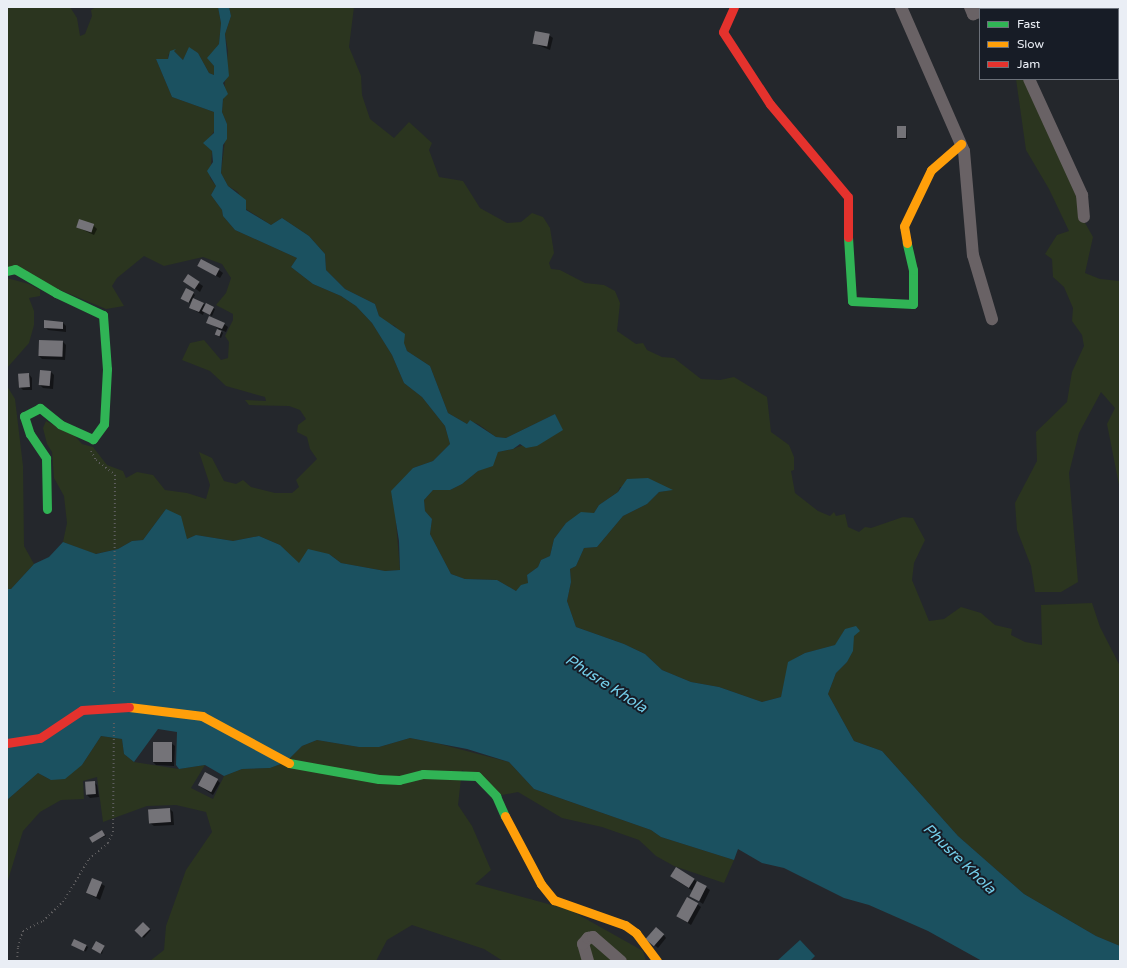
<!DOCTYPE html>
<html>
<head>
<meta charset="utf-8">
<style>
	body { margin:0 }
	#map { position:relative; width:1127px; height:968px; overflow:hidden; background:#24272c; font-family:"Varela Round",sans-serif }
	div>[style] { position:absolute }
	.green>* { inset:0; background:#2b351f }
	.water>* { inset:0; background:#1b5160 }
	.shadow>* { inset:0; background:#0007; transform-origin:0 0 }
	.building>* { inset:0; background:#747378; transform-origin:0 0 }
	.path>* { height:2px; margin-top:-1px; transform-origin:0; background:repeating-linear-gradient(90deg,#5e5d5f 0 1px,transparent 0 4px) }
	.street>* { height:12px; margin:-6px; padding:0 6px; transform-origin:6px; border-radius:6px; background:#696265 }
	.fast>* { height:9px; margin:-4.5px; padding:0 4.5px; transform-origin:4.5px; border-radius:4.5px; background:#30b455 }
	.slow>* { height:9px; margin:-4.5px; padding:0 4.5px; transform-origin:4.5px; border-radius:4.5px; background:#ff9f0a }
	.jam>* { height:9px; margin:-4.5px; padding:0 4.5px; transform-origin:4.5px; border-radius:4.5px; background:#e5322d }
	span { translate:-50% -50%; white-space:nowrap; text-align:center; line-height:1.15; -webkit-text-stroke:4px #171c26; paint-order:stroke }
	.water-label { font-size:15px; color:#74ceea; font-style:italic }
	.frame { position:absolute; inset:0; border:8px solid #eaeef5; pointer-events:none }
	.legend { position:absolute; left:979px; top:8px; width:140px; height:72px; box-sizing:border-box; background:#171c26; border:1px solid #6b7079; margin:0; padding:5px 7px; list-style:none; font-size:12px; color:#eaeef5 }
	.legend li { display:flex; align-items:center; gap:8px; height:20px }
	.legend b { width:20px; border:1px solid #6b7079 }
</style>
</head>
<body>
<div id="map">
	<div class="green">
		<i style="clip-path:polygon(7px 7px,70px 7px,77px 18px,80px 36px,85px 34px,92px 16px,91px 10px,96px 7px,218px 7px,221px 23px,219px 44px,208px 58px,214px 66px,214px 75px,209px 73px,198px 53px,189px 48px,183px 60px,174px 51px,168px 55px,168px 59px,156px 59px,172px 97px,214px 112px,215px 130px,210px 137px,208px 147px,212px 151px,210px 178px,216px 186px,211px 195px,222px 210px,223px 216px,235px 230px,297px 258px,291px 267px,313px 284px,341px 296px,356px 306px,372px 323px,392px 355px,404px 383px,422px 397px,445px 426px,450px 444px,433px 461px,413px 468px,396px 522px,400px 570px,385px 571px,341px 563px,329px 554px,299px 564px,280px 545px,259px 536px,233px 541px,196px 535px,187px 539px,166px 509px,143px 540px,132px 541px,118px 549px,95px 554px,63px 542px,67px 523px,64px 496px,54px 478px,52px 452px,47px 444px,43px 428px,46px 421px,74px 435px,82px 444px,93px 447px,107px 465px,123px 471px,126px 478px,137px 472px,153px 475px,165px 490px,187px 493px,206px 499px,210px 485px,199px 452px,212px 458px,224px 481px,236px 484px,243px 480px,251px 487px,275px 493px,292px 493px,299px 487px,296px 480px,317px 459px,310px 449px,307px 437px,297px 432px,298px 425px,306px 419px,300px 410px,289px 406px,249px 405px,245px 400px,266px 401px,265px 397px,226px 386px,210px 371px,182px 360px,190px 343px,204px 340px,221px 360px,228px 358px,229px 342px,225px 336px,233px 320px,233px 314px,216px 305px,226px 293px,231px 278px,222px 264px,203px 257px,164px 266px,144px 256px,117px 278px,112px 286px,124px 306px,106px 309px,7px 268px)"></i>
		<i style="clip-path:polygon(229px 7px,354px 7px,349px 47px,361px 76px,362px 95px,370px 119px,394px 138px,409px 122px,432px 143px,429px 150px,439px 177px,463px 181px,480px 208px,507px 223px,521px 222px,532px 213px,543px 217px,550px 228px,554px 253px,549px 263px,551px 269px,560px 270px,585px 283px,604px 285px,615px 291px,620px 303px,617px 331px,636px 344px,643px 343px,647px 350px,662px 357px,674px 358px,701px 379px,720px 380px,734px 377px,767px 397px,771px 432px,789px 445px,794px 457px,794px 470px,791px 471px,795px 493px,818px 511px,830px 516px,834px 512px,836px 516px,845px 514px,848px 527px,859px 532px,865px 527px,871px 528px,903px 517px,913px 518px,925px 540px,914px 563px,912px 580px,929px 621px,944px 619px,961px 607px,981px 613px,995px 625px,1012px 629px,1011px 635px,1025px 642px,1042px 645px,1041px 605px,1092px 603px,1100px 627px,1120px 666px,1120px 946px,1096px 936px,1024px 894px,958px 836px,882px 751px,854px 741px,828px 694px,836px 673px,847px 662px,854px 636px,845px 629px,836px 645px,805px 653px,789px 662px,781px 697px,762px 702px,719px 687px,691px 682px,662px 670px,645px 654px,624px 644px,576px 627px,567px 601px,571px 582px,570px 569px,576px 566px,584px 548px,597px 547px,623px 516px,647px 504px,659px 492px,672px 490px,620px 487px,618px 492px,599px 505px,594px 513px,566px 523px,554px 539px,550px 556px,541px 560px,538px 567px,527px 575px,528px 583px,516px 591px,497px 580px,465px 579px,451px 574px,430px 534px,432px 519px,425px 511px,424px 500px,433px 490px,450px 490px,462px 484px,478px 471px,489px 466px,498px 452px,513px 449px,562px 430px,555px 414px,506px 438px,496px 437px,478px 424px,470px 421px,467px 424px,448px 413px,430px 366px,407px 351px,395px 326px,386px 323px,379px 316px,375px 304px,345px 289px,326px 270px,325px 254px,309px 236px,282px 218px,271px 225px,246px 209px,238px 192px,228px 186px,221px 173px,227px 124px,222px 112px,228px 51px,225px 34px,231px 16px)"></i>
		<i style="clip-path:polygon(1016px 79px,1027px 79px,1079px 194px,1080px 214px,1093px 237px,1085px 273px,1100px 279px,1120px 281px,1120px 490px,1107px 424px,1115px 408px,1101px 392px,1079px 433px,1069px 473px,1078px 582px,1061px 592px,1035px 592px,1031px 566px,1017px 530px,1015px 503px,1037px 461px,1036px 432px,1067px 402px,1072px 372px,1084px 346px,1082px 335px,1072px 321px,1073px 308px,1064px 287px,1053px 277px,1052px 259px,1045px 254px,1057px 235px,1069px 231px,1049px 189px,1026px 150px)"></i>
		<i style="clip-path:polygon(7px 278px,29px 284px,40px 290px,40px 296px,29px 298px,34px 311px,34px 325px,29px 343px,7px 368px)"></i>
		<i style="clip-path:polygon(7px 386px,15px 399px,23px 466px,24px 546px,34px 564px,11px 589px,7px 589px)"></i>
		<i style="clip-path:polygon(101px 736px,122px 739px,124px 754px,134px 762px,179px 769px,205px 765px,191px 788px,213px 799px,224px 776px,242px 769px,270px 768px,286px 762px,302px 746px,317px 740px,359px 747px,379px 747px,410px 738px,436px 743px,509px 762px,534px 789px,651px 830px,661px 837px,734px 860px,724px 883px,674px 866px,656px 856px,639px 840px,602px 827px,562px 818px,518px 792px,502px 795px,462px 770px,458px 805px,472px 826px,491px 870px,475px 884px,570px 910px,643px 951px,646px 961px,503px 961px,484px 949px,412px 925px,387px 940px,376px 961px,126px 961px,150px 961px,164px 950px,166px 926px,186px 870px,212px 832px,206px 812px,176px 805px,147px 806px,103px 822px,97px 777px,83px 781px,84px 799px,61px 800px,40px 812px,23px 831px,8px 880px,7px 899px,7px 800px,38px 773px,51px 780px,82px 765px)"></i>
	</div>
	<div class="water">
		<i style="clip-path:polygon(218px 7px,229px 7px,231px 16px,225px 34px,229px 76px,223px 83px,228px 94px,223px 99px,222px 112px,227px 124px,227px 139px,223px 145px,221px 173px,228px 186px,246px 200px,246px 210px,271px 225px,282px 218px,309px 236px,325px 254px,326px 270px,345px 289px,375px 304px,379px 316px,405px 334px,404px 343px,407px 351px,430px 366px,448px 413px,467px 424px,470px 420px,496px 437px,506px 438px,555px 414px,563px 430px,537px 446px,526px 448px,520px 444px,513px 449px,498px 452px,493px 466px,478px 471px,462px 484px,450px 490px,433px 490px,424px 500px,425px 511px,432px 519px,430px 534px,451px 574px,465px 579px,497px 580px,516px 591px,521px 585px,528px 583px,527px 575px,538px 567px,541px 560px,550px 556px,554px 539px,566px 523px,581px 512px,594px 513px,599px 505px,618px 492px,627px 479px,648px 478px,673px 490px,659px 492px,647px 504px,623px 516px,597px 547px,584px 548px,576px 566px,570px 569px,571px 582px,567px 601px,576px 627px,624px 644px,645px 654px,662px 670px,691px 682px,719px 687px,762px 702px,781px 697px,788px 662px,805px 653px,835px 645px,845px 629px,856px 626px,860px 631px,854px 636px,853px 651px,847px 662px,836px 673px,828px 694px,854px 741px,882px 751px,958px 836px,1024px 894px,1096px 936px,1120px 946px,1120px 961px,982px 961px,928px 931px,869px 905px,844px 898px,784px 868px,762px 863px,738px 849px,734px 860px,661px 837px,651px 830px,534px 789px,509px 762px,467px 749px,410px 738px,379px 747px,359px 747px,317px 740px,302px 746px,286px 762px,270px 768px,242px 769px,224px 776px,205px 765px,179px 769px,176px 765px,177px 732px,158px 729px,134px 762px,124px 754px,122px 739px,101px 736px,82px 765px,65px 779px,51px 780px,38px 773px,7px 800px,7px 589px,11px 589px,34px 564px,49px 557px,63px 542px,96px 554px,118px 549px,132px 541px,143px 540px,166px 509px,181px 516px,187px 539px,196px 535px,233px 541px,259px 536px,280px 545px,299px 563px,308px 549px,329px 554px,341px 563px,385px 571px,400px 570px,399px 541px,391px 491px,413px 468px,433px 461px,450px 444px,445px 426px,422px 397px,404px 383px,392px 355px,372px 323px,356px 306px,341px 296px,313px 284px,291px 267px,297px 258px,235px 230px,223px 216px,222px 210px,211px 195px,216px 186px,207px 171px,213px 162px,212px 151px,203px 143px,214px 133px,214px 112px,172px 97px,156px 59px,168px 59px,170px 51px,176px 49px,174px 51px,183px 60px,189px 47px,198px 53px,209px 73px,214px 75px,214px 66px,207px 58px,219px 44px,221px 23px)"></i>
		<i style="clip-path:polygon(800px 940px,815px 956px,810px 961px,777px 961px)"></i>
	</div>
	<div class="shadow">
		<i style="clip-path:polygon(549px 35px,553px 38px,550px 50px,533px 43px)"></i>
		<i style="clip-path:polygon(906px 127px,907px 139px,899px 139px,898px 138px)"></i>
		<i style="clip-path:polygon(93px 225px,97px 229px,94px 235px,77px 227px)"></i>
		<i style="clip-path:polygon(199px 266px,219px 270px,223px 273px,220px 278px)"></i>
		<i style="clip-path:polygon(188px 276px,203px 286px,200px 292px,185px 281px)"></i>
		<i style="clip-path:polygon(187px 289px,195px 295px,190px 303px,183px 299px)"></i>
		<i style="clip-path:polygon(203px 304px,215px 309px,212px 316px,204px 312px,203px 315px,190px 308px)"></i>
		<i style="clip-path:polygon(208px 322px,224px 324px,228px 327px,226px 332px,219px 329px,223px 333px,221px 338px,216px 335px,219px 329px)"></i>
		<i style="clip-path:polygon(63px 323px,66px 326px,66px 332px,48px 330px,45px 327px)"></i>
		<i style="clip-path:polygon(40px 341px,63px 342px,66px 345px,65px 360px,42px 359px,39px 356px)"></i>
		<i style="clip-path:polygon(51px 372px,54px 375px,53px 389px,43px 388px,40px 385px)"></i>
		<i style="clip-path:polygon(29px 374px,32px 378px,32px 390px,23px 390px,20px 387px)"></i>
		<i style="clip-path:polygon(171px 743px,175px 746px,174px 766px,156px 765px,153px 762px)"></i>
		<i style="clip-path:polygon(217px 780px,220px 783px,213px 795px,198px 785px)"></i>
		<i style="clip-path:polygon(94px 782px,97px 785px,99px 797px,90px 798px,87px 795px)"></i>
		<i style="clip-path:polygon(170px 809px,173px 812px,174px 825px,154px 826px,150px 823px)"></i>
		<i style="clip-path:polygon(103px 832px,106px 836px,92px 842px,90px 838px)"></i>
		<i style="clip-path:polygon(676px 868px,710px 890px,703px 904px,691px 896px,693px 891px,674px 879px)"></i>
		<i style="clip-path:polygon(92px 879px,105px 886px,100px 900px,87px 893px)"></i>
		<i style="clip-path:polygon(697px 904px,701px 907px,691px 925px,678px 917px)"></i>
		<i style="clip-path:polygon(143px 924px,151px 930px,144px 938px,137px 931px)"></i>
		<i style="clip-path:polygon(663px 934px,666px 938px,658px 948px,651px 942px)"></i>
		<i style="left:75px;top:940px;width:15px;height:5px;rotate:28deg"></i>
		<i style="clip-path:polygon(104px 946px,102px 954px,94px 950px)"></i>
	</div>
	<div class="building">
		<i style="left:535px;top:31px;width:15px;height:13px;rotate:11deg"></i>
		<i style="left:897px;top:126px;width:9px;height:12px"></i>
		<i style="left:79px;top:219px;width:16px;height:9px;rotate:18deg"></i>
		<i style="left:201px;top:259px;width:21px;height:8px;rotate:28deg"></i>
		<i style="left:188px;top:274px;width:14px;height:9px;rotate:34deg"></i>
		<i style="left:186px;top:288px;width:9px;height:12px;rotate:27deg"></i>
		<i style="clip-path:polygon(193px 298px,204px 303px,199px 312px,189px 308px)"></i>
		<i style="left:206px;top:303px;width:9px;height:9px;rotate:27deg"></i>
		<i style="clip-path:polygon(209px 316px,225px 323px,222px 329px,206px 323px)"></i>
		<i style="clip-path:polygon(44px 320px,63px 322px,63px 329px,44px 328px)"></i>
		<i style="left:217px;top:329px;width:5px;height:6px;rotate:22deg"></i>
		<i style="left:39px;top:340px;width:24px;height:16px;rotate:2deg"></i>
		<i style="left:40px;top:370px;width:11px;height:15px;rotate:5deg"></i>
		<i style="left:29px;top:373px;width:14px;height:11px;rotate:86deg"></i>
		<i style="left:153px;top:742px;width:19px;height:20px"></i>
		<i style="left:205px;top:772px;width:15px;height:15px;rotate:28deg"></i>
		<i style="left:95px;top:781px;width:13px;height:10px;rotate:86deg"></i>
		<i style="left:170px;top:808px;width:14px;height:22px;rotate:86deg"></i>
		<i style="left:102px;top:830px;width:6px;height:15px;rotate:59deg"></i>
		<i style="left:676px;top:867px;width:22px;height:11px;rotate:32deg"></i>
		<i style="left:92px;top:878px;width:11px;height:16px;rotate:22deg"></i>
		<i style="left:697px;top:881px;width:11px;height:17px;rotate:27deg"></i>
		<i style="left:687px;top:897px;width:13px;height:22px;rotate:29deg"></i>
		<i style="left:143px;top:922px;width:10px;height:12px;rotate:45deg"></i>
		<i style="left:656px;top:927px;width:11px;height:16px;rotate:41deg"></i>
		<i style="left:74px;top:939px;width:14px;height:7px;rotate:25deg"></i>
		<i style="left:96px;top:941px;width:10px;height:9px;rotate:29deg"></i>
	</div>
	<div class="path">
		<i style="left:91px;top:451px;width:10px;rotate:61deg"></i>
		<i style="left:96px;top:460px;width:24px;rotate:38deg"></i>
		<i style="left:115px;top:475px;width:219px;rotate:90.3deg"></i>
		<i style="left:17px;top:961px;width:14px;rotate:-86deg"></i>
		<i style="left:18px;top:947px;width:17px;rotate:-73deg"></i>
		<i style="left:23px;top:931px;width:22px;rotate:-27deg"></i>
		<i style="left:43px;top:921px;width:28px;rotate:-44deg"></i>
		<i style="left:63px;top:902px;width:50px;rotate:-58.8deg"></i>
		<i style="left:89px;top:859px;width:25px;rotate:-40deg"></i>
		<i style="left:108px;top:843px;width:12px;rotate:-66deg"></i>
		<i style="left:113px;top:832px;width:111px;rotate:-89.5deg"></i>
	</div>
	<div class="street">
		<i style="left:901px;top:7px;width:157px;rotate:66.4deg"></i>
		<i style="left:964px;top:151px;width:104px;rotate:85.1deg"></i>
		<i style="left:973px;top:255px;width:67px;rotate:73.5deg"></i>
		<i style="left:970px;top:7px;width:8px;rotate:67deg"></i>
		<i style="left:973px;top:14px;width:7px;rotate:-16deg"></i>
		<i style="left:991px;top:9px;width:7px;rotate:-16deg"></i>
		<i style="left:1029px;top:79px;width:128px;rotate:65.4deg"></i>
		<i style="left:1082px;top:195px;width:22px;rotate:85deg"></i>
		<i style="left:588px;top:961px;width:18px;rotate:-106deg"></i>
		<i style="left:583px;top:944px;width:8px;rotate:-50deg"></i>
		<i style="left:588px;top:938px;width:5px;rotate:-11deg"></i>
		<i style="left:593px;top:937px;width:37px;rotate:41deg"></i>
	</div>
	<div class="fast">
		<i style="left:848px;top:237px;width:64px;rotate:86.4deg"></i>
		<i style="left:852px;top:301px;width:61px;rotate:2.8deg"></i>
		<i style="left:913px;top:304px;width:34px;rotate:-90deg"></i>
		<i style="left:913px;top:270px;width:28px;rotate:-103deg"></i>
		<i style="left:7px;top:271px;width:8px;rotate:-14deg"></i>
		<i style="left:15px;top:269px;width:48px;rotate:30.3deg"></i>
		<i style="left:56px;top:293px;width:52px;rotate:25.1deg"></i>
		<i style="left:103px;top:315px;width:54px;rotate:85.8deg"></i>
		<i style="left:107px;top:369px;width:55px;rotate:93.1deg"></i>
		<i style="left:104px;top:424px;width:19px;rotate:126deg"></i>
		<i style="left:93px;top:439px;width:36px;rotate:-156deg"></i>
		<i style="left:60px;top:424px;width:26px;rotate:-141deg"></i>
		<i style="left:40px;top:408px;width:18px;rotate:153deg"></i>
		<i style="left:24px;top:416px;width:19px;rotate:72deg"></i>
		<i style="left:30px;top:434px;width:29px;rotate:56deg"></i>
		<i style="left:46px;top:458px;width:51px;rotate:88.9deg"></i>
		<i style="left:289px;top:763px;width:91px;rotate:10.1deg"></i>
		<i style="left:379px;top:779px;width:20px;rotate:3deg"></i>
		<i style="left:399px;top:780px;width:25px;rotate:-14deg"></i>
		<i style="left:423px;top:774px;width:54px;rotate:2.1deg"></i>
		<i style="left:477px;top:776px;width:28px;rotate:46deg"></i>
		<i style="left:496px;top:796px;width:22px;rotate:66deg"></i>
	</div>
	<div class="slow">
		<i style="left:907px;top:243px;width:17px;rotate:-100deg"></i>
		<i style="left:904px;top:226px;width:62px;rotate:-64.3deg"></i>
		<i style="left:931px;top:170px;width:40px;rotate:-41deg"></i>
		<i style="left:129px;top:707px;width:74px;rotate:7deg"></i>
		<i style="left:202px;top:716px;width:99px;rotate:28.4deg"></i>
		<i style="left:505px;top:816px;width:77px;rotate:62.1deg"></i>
		<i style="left:541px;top:884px;width:21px;rotate:51deg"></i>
		<i style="left:554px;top:900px;width:75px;rotate:19.4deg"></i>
		<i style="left:625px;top:925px;width:14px;rotate:36deg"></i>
		<i style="left:636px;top:933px;width:35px;rotate:53deg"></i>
	</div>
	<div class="jam">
		<i style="left:734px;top:7px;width:27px;rotate:114deg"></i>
		<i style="left:723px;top:32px;width:86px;rotate:56.9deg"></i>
		<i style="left:770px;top:104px;width:121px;rotate:50deg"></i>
		<i style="left:848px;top:197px;width:40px;rotate:90deg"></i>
		<i style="left:7px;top:743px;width:33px;rotate:-9deg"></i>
		<i style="left:40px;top:738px;width:50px;rotate:-33.7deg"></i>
		<i style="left:82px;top:710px;width:47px;rotate:-3.7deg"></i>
	</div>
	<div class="water-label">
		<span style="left:606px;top:684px;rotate:33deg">Phusre Khola</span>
		<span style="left:959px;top:859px;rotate:44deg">Phusre Khola</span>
	</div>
	<div class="frame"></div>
	<ul class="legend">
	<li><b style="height:5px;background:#30b455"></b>Fast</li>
	<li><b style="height:5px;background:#ff9f0a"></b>Slow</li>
	<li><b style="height:5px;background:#e5322d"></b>Jam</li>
	</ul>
</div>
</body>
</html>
